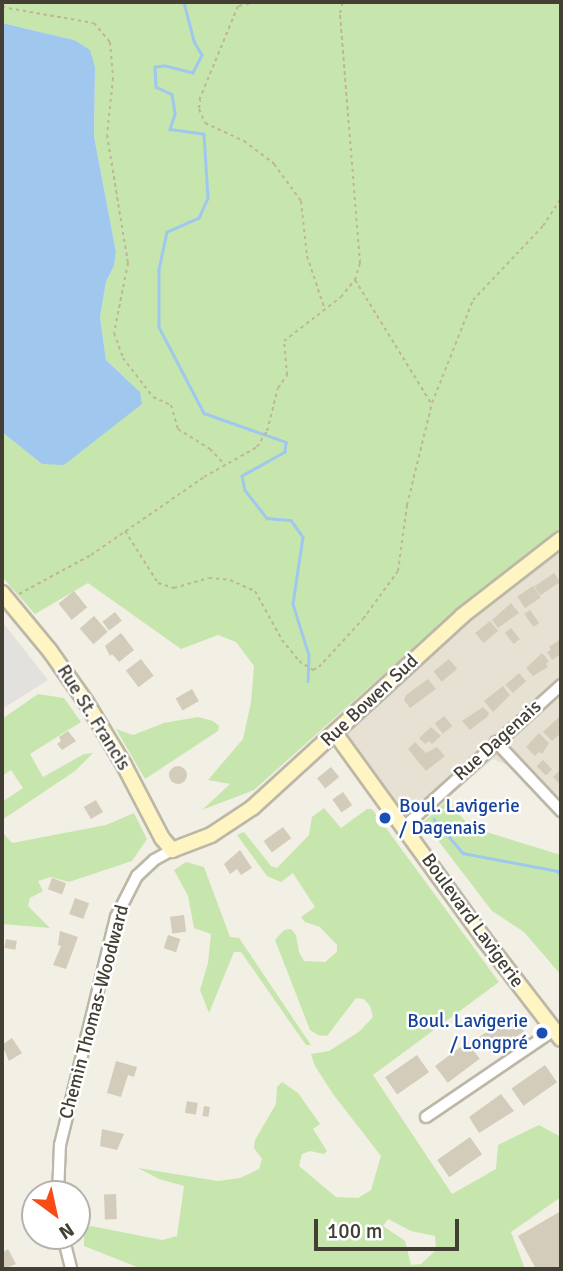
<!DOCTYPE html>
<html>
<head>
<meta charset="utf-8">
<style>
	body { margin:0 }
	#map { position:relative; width:563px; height:1271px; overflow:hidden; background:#f2efe4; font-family:Signika,sans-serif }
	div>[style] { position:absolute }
	.residential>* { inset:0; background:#e6e1d2 }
	.green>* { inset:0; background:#c7e6ad }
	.parking>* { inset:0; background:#e3e1dd }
	.water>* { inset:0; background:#a0c8ef }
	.stream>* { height:2.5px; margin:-1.25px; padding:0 1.25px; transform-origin:1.25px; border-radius:1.25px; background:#a0c8ef }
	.building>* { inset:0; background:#d3ccba; transform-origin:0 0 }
	.round { border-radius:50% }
	.path>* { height:2px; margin-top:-1px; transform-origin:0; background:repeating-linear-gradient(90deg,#bfb598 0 3.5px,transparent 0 7px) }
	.roads { filter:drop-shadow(2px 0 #bdb7a7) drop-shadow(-2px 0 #bdb7a7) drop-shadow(0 2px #bdb7a7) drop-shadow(0 -2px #bdb7a7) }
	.street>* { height:10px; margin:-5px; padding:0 5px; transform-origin:5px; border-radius:5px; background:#fff }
	.secondary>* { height:14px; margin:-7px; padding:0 7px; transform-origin:7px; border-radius:7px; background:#fef5c2 }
	.dots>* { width:19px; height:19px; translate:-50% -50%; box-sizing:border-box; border:4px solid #fff; border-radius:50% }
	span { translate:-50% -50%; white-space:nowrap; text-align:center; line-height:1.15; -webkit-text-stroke:5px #fff; paint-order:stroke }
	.street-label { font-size:19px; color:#443f34 }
	.transit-label { font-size:19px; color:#164399 }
	.left { translate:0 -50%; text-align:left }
	.right { translate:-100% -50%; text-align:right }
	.frame { position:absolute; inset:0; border:4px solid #443f34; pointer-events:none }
	.north { position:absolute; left:21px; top:1180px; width:70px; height:70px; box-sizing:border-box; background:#fff; border:2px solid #b4b2ae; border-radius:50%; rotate:147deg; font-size:19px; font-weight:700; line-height:28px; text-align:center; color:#443f34 }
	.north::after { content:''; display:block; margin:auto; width:24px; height:32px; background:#f84b15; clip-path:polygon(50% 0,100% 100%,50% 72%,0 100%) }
	.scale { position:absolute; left:314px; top:1219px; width:145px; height:32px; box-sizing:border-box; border:4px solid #443f34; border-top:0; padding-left:9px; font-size:21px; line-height:24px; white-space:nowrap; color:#443f34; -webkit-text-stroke:5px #fff; paint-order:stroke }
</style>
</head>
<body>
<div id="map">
	<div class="residential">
		<i style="clip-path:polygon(561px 523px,561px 822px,509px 766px,493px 759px,400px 839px,323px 730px,476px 588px)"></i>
	</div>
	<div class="green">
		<i style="clip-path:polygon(2px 2px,561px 2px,561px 527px,454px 611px,254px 790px,202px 810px,230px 784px,208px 780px,243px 739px,251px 702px,254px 666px,236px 642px,218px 635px,181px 649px,88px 583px,35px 614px,2px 577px,2px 432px,42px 464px,140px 392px,106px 360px,100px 317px,106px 282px,114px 266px,116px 252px,94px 136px,95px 67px,74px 40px,2px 23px)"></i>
		<i style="clip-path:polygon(38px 694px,64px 698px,81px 722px,30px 754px,43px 777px,84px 754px,93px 753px,75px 771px,2px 820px,2px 802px,23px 788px,11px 770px,2px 776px,2px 719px)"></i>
		<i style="clip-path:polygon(198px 717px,213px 721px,219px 726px,218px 731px,145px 779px,116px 729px,133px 735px,164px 723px)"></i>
		<i style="clip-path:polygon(447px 800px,470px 827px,561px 855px,561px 975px,524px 932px,492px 911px,424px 822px)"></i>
		<i style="clip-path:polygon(evenodd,324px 808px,341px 828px,367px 809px,372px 809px,499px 982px,373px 1075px,452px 1194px,496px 1169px,498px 1145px,539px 1125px,561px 1137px,561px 1197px,511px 1232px,525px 1269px,142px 1269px,84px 1246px,84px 1230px,91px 1226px,162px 1240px,177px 1236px,184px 1186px,159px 1179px,138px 1168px,218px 1181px,240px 1178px,259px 1169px,262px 1159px,254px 1148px,255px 1140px,276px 1104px,277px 1087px,282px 1082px,298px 1093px,320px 1124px,313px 1129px,327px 1151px,324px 1154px,310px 1151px,302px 1154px,299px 1166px,336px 1197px,358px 1198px,371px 1190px,381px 1156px,333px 1094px,315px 1066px,311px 1054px,329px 1051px,360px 1031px,373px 1017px,370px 1006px,364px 999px,356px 998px,327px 1036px,318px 1035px,310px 1030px,275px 940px,284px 930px,291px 929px,296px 935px,299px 952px,304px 961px,325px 962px,337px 952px,337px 945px,320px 927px,305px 922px,301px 917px,315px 907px,293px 873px,281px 882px,267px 876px,237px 835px,244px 832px,271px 866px,277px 868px,309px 835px,312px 817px,324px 808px,388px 1219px,411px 1231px,435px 1236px,436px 1250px,421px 1264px,411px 1265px,405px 1241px,383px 1226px,388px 1219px)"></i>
		<i style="clip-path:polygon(134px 813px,147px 839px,132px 861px,69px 882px,51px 877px,38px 881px,43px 891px,30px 898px,28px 906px,50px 928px,2px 924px,2px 832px,12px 843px,106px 825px)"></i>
		<i style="clip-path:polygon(186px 862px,204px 867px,230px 937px,239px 938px,311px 1045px,306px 1045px,241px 952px,234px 952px,209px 1013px,200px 990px,208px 963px,211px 934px,194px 928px,188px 896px,174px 870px)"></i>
	</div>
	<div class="parking">
		<i style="clip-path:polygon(4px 624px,48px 680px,2px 709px,2px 626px)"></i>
	</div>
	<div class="water">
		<i style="clip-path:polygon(2px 23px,74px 40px,90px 50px,95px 67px,94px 136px,116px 252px,114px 266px,106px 282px,100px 317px,106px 360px,140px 392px,142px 404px,64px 465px,42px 464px,2px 432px)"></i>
	</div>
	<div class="stream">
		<i style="left:184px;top:2px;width:40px;rotate:75.6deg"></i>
		<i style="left:194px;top:41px;width:16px;rotate:60deg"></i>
		<i style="left:202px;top:55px;width:20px;rotate:117deg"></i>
		<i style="left:193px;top:73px;width:29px;rotate:-166deg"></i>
		<i style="left:165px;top:66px;width:10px;rotate:174deg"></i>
		<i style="left:155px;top:67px;width:20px;rotate:87deg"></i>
		<i style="left:156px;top:87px;width:17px;rotate:24deg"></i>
		<i style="left:172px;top:94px;width:20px;rotate:81deg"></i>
		<i style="left:175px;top:114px;width:16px;rotate:108deg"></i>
		<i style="left:170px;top:129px;width:34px;rotate:8deg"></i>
		<i style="left:204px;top:134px;width:64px;rotate:86.4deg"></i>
		<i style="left:208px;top:198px;width:22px;rotate:114deg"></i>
		<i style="left:199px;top:218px;width:35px;rotate:156deg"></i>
		<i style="left:167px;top:232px;width:39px;rotate:102deg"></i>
		<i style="left:159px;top:270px;width:57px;rotate:90deg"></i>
		<i style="left:159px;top:327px;width:97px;rotate:62.4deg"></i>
		<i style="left:204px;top:413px;width:87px;rotate:19.5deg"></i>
		<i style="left:286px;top:442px;width:10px;rotate:96deg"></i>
		<i style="left:285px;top:452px;width:49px;rotate:150.8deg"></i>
		<i style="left:242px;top:476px;width:14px;rotate:78deg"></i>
		<i style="left:245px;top:490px;width:36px;rotate:52deg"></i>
		<i style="left:267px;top:518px;width:24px;rotate:5deg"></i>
		<i style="left:291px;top:520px;width:21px;rotate:55deg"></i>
		<i style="left:303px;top:537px;width:68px;rotate:98.5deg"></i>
		<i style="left:293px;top:604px;width:53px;rotate:72.6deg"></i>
		<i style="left:309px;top:655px;width:26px;rotate:92deg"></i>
		<i style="left:434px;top:819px;width:45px;rotate:49.5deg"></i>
		<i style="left:463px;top:853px;width:96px;rotate:10.8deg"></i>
		<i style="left:557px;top:871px;width:5px;rotate:37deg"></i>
	</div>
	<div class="building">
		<i style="left:554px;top:573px;width:11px;height:24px;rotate:56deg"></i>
		<i style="left:533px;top:586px;width:14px;height:19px;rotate:56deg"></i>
		<i style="left:74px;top:591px;width:21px;height:20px;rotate:51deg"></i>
		<i style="clip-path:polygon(511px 603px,519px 613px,498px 628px,492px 620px)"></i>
		<i style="left:530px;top:610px;width:16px;height:7px;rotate:55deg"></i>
		<i style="left:115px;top:612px;width:11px;height:16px;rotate:52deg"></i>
		<i style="left:94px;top:616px;width:21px;height:19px;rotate:49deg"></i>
		<i style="left:490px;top:621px;width:13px;height:19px;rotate:51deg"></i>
		<i style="left:511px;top:628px;width:14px;height:8px;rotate:51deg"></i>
		<i style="clip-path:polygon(121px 633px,134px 650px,119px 662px,112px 654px,110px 656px,105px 646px)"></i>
		<i style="clip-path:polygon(561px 639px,561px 654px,552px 660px,547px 652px,551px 650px,549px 647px)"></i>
		<i style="clip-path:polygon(542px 653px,549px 661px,546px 664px,548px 667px,533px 676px,526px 668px)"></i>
		<i style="left:141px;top:659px;width:21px;height:19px;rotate:53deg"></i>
		<i style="left:449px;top:659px;width:13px;height:20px;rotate:51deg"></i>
		<i style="left:519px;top:673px;width:11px;height:18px;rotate:49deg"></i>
		<i style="clip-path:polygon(428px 679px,436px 689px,410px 708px,404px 700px,406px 695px)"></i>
		<i style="clip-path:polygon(503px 686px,510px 695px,493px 712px,484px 701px)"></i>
		<i style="left:192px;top:689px;width:14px;height:19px;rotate:60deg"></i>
		<i style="clip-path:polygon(483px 707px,489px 713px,487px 717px,470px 730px,462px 721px)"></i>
		<i style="clip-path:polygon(561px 715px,561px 733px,552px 741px,543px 732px)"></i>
		<i style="left:444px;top:716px;width:13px;height:12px;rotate:51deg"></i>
		<i style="clip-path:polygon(431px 727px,441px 736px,432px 744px,429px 741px,425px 744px,419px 738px)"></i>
		<i style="clip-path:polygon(68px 731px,76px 741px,62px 750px,57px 744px,61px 741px,59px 737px)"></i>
		<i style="clip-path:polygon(539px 733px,549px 743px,542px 754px,539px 752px,535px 756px,526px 747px)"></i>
		<i style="clip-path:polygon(415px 742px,426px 753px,437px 747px,445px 756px,426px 771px,408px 749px)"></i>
		<i style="left:543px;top:760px;width:13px;height:9px;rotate:45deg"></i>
		<i class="round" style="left:169px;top:766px;width:18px;height:18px"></i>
		<i style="left:331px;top:767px;width:13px;height:18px;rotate:51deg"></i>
		<i style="clip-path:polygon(561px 769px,561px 786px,553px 777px)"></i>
		<i style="left:343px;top:792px;width:16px;height:13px;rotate:55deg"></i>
		<i style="left:96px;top:800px;width:14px;height:14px;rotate:60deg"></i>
		<i style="left:283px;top:827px;width:14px;height:24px;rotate:54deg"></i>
		<i style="clip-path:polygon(240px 850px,252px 868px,241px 875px,237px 869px,230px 874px,224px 864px)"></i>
		<i style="left:52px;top:878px;width:15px;height:12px;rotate:20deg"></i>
		<i style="left:75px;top:898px;width:15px;height:17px;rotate:20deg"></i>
		<i style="left:184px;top:915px;width:17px;height:14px;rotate:83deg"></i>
		<i style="clip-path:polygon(60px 931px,78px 937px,66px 969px,53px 965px,61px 946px,58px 945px)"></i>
		<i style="left:168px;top:935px;width:13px;height:14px;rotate:18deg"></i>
		<i style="left:6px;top:939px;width:11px;height:9px;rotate:10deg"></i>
		<i style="left:512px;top:1014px;width:21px;height:40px;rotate:55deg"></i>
		<i style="clip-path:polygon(12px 1038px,22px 1053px,9px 1061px,2px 1045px)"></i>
		<i style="left:467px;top:1042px;width:21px;height:40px;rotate:53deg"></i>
		<i style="left:417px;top:1055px;width:21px;height:39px;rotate:55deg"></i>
		<i style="clip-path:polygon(116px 1061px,137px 1067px,134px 1077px,128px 1075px,121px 1097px,107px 1093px)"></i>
		<i style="left:545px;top:1065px;width:21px;height:41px;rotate:55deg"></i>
		<i style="clip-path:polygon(501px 1094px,514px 1111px,479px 1133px,469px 1117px)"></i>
		<i style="left:187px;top:1101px;width:11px;height:12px;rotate:10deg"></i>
		<i style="left:204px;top:1106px;width:6px;height:10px;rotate:9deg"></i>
		<i style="clip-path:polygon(102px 1129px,124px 1134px,117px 1150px,100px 1146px)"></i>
		<i style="left:470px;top:1137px;width:21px;height:40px;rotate:55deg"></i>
		<i style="left:116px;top:1194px;width:25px;height:12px;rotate:88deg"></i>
		<i style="clip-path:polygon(561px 1211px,561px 1269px,536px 1269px,518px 1236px)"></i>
		<i style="clip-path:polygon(8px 1249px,16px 1264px,4px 1269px,2px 1253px)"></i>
	</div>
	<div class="path">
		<i style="left:256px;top:2px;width:18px;rotate:167deg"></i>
		<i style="left:238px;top:6px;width:100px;rotate:112.4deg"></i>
		<i style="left:200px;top:98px;width:11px;rotate:95deg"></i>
		<i style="left:199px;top:109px;width:15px;rotate:67deg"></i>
		<i style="left:205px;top:123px;width:43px;rotate:24.8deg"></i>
		<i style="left:244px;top:141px;width:38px;rotate:37deg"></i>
		<i style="left:274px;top:164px;width:46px;rotate:53.9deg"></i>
		<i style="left:301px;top:201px;width:55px;rotate:83.8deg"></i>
		<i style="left:307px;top:256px;width:54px;rotate:71.6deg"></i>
		<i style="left:2px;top:7px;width:93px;rotate:9.9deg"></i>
		<i style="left:94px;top:23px;width:25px;rotate:50deg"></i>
		<i style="left:110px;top:42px;width:36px;rotate:85deg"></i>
		<i style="left:113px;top:78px;width:57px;rotate:96deg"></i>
		<i style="left:107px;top:135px;width:130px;rotate:80.7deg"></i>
		<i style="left:128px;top:263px;width:71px;rotate:101.3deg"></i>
		<i style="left:114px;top:333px;width:27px;rotate:70deg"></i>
		<i style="left:123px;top:358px;width:49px;rotate:52.4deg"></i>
		<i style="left:153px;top:397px;width:20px;rotate:24deg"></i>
		<i style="left:171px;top:405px;width:25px;rotate:74deg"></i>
		<i style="left:178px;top:429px;width:38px;rotate:32deg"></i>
		<i style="left:210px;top:449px;width:22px;rotate:47deg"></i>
		<i style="left:355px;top:280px;width:145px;rotate:58.3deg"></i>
		<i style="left:125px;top:531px;width:62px;rotate:57.6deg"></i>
		<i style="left:158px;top:583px;width:17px;rotate:17deg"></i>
		<i style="left:174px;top:588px;width:36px;rotate:-16deg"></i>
		<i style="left:209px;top:578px;width:21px;rotate:5deg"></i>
		<i style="left:230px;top:580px;width:27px;rotate:24deg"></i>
		<i style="left:255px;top:591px;width:56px;rotate:61.1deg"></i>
		<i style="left:282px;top:640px;width:27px;rotate:51deg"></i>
		<i style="left:299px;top:661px;width:17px;rotate:33deg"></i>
		<i style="left:313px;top:670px;width:7px;rotate:-27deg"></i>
		<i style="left:319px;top:667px;width:65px;rotate:-47.5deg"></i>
		<i style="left:363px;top:619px;width:59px;rotate:-53.9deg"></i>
		<i style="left:398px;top:571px;width:67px;rotate:-82.2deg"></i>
		<i style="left:407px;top:505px;width:105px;rotate:-76.2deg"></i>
		<i style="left:432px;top:403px;width:111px;rotate:-68.3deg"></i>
		<i style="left:473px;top:300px;width:102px;rotate:-46.6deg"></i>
		<i style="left:543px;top:226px;width:33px;rotate:-57deg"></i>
		<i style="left:19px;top:594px;width:82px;rotate:-28.4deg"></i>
		<i style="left:91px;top:555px;width:137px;rotate:-34.6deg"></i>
		<i style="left:204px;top:477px;width:61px;rotate:-29.5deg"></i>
		<i style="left:257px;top:447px;width:19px;rotate:-58deg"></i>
		<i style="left:267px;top:431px;width:44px;rotate:-75.7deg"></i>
		<i style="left:278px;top:388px;width:16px;rotate:-55deg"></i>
		<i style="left:287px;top:375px;width:34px;rotate:-95deg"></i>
		<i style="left:284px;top:341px;width:72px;rotate:-37.7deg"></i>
		<i style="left:341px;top:297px;width:22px;rotate:-51deg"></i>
		<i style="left:355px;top:280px;width:18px;rotate:-74deg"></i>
		<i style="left:360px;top:263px;width:251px;rotate:-94.6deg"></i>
		<i style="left:340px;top:13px;width:11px;rotate:-75deg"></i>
	</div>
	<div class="roads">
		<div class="street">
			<i style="left:496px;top:742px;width:95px;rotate:46.7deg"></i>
			<i style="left:404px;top:827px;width:212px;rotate:-42.1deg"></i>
			<i style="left:426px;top:1117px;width:155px;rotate:-34.2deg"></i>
			<i style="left:58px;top:1194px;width:49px;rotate:-87.7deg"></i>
			<i style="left:60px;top:1145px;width:235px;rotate:-76.2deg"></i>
			<i style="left:116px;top:917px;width:46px;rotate:-62.9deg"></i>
			<i style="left:137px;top:876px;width:23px;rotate:-43deg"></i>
			<i style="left:154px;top:860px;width:21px;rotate:-29deg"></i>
			<i style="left:63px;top:1236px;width:34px;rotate:76deg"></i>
		</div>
		<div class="secondary">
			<i style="left:2px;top:593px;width:75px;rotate:50.4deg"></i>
			<i style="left:50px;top:651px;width:62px;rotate:54.8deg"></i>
			<i style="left:86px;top:702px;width:74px;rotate:58.9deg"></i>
			<i style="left:124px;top:765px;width:82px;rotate:62.5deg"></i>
			<i style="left:162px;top:838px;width:16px;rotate:50deg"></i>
			<i style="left:172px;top:850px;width:42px;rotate:-21deg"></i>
			<i style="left:211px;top:835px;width:49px;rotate:-33.4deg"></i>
			<i style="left:252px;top:808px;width:285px;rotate:-42.4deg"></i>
			<i style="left:462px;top:616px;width:125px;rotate:-37.9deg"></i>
			<i style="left:335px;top:733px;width:254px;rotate:54.1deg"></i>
			<i style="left:484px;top:939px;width:126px;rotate:52.4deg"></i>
		</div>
	</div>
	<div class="dots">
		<i style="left:385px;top:818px;background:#1a4fb4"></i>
		<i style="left:542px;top:1033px;background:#1a4fb4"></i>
	</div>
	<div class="street-label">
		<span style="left:370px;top:701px;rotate:-43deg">Rue Bowen Sud</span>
		<span style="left:93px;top:718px;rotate:58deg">Rue St. Francis</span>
		<span style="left:498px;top:741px;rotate:-42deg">Rue Dagenais</span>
		<span style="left:472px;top:921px;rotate:54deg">Boulevard Lavigerie</span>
		<span style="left:95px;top:1012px;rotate:-75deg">Chemin Thomas-Woodward</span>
	</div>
	<div class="transit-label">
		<span class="left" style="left:399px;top:818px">Boul. Lavigerie<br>/ Dagenais</span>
		<span class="right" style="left:528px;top:1033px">Boul. Lavigerie<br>/ Longpré</span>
	</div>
	<div class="frame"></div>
	<div class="north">N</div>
	<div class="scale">100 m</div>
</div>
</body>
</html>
